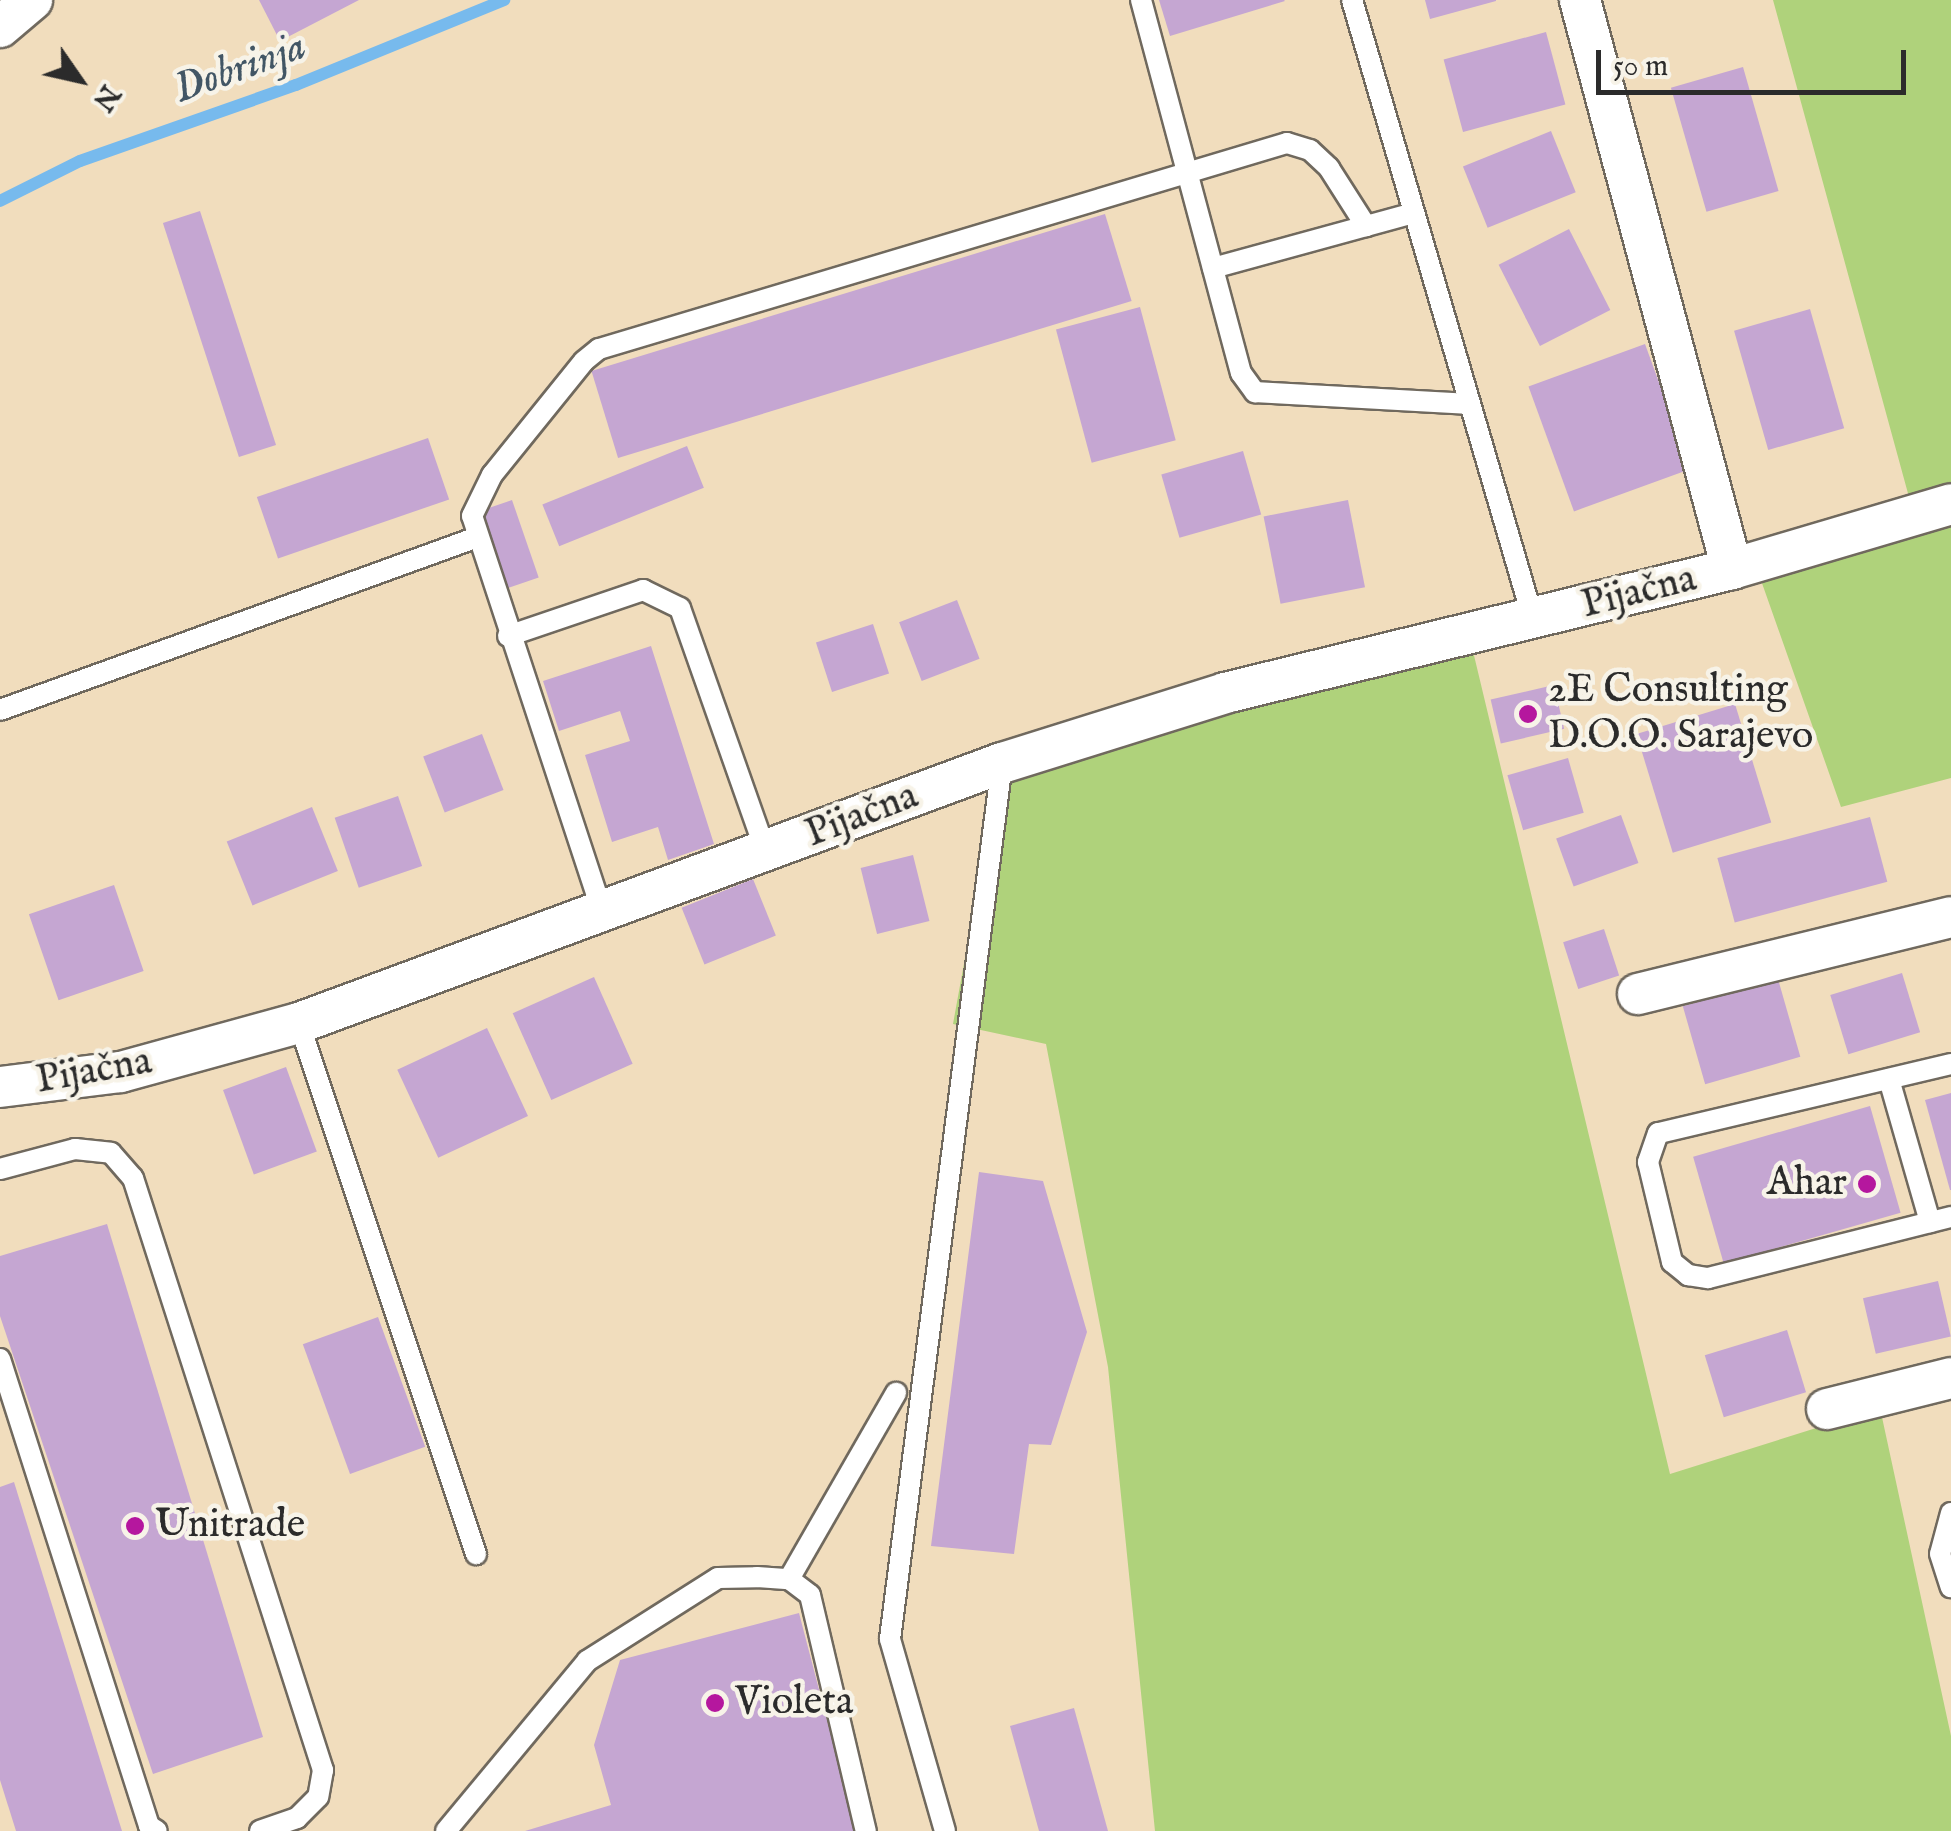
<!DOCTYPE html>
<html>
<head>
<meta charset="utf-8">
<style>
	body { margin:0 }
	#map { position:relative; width:1951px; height:1831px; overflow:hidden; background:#f1ddbd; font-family:"IM FELL English",serif }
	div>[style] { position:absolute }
	.green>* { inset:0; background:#afd27b }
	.stream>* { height:12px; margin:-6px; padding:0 6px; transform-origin:6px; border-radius:6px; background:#77baed }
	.building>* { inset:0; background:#c5a6d2; transform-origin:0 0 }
	.roads { filter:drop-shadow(2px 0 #70695e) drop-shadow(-2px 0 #70695e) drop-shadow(0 2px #70695e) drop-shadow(0 -2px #70695e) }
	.lane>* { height:20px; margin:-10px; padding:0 10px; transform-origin:10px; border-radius:10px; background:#fff }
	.street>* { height:40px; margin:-20px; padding:0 20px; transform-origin:20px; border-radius:20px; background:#fff }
	.dots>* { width:28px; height:28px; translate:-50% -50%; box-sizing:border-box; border:5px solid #f7f3e8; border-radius:50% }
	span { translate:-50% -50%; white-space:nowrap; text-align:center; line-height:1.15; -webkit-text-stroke:9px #f7f3e8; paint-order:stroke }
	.street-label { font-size:40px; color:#2b2b2b }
	.poi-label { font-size:40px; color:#2b2b2b }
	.left { translate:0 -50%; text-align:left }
	.right { translate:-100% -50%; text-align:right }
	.water-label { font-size:42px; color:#425665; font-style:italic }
	.north { position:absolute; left:30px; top:30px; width:100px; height:100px; -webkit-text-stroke:8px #f7f3e8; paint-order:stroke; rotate:124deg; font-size:28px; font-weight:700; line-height:40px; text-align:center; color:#2b2b2b }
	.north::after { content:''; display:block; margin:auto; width:35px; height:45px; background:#2b2b2b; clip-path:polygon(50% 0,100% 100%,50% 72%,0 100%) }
	.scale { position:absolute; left:1596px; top:50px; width:310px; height:45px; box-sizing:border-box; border:5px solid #2b2b2b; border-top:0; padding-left:12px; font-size:30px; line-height:35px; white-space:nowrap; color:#2b2b2b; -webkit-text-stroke:8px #f7f3e8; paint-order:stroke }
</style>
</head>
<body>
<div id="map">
	<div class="green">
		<i style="clip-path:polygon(1773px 0,1951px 0,1951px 778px,1841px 807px,1751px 552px,1915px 519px)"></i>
		<i style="clip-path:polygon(1466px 622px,1670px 1474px,1880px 1408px,1951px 1736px,1951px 1831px,1155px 1831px,1108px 1367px,1046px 1044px,953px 1024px,1000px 766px)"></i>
	</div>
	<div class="stream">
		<i style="left:0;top:201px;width:89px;rotate:-26.6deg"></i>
		<i style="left:80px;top:161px;width:229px;rotate:-19.4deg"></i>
		<i style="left:296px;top:85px;width:225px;rotate:-22.2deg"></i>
	</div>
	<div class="building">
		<i style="clip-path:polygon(259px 0,359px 0,280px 41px)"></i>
		<i style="clip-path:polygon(1159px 0,1284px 0,1285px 1px,1170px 36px)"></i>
		<i style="clip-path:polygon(1425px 0,1496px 0,1496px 1px,1430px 19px)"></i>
		<i style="left:1546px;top:32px;width:75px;height:106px;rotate:75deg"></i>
		<i style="left:1743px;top:67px;width:129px;height:75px;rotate:74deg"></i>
		<i style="left:1551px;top:131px;width:66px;height:95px;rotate:68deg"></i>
		<i style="left:200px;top:211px;width:246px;height:39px;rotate:72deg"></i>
		<i style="left:1105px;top:214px;width:91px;height:537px;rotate:73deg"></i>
		<i style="left:1569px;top:229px;width:91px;height:79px;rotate:63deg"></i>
		<i style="left:1140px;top:307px;width:138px;height:87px;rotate:75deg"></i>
		<i style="left:1810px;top:309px;width:124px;height:79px;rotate:74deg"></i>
		<i style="left:1645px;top:344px;width:133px;height:124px;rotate:70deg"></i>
		<i style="left:428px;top:438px;width:65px;height:181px;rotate:71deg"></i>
		<i style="left:687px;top:446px;width:45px;height:156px;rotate:68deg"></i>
		<i style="left:1243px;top:451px;width:66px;height:85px;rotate:74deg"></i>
		<i style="left:512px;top:500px;width:82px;height:35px;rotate:71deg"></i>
		<i style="left:1348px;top:500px;width:89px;height:86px;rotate:79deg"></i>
		<i style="left:957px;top:600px;width:63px;height:62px;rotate:69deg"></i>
		<i style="left:873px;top:624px;width:52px;height:60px;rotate:72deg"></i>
		<i style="clip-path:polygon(651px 646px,714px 844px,668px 860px,658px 827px,612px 842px,585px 755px,630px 741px,620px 711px,559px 731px,543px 681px)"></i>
		<i style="left:1554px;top:685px;width:45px;height:65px;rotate:77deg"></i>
		<i style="left:1735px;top:704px;width:124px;height:103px;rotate:73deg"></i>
		<i style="left:482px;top:734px;width:60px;height:63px;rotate:69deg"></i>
		<i style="left:1568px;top:758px;width:57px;height:63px;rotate:74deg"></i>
		<i style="left:398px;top:796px;width:74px;height:67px;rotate:71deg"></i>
		<i style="left:312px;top:807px;width:69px;height:92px;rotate:68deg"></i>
		<i style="left:1621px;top:815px;width:51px;height:69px;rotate:70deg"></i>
		<i style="left:1870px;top:817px;width:67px;height:158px;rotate:75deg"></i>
		<i style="left:913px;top:855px;width:68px;height:54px;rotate:76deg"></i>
		<i style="left:753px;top:879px;width:61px;height:77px;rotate:68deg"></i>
		<i style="left:114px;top:885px;width:91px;height:90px;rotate:71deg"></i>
		<i style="left:1604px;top:929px;width:49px;height:43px;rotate:72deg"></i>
		<i style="left:1902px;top:973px;width:62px;height:75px;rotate:73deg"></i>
		<i style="left:594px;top:977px;width:95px;height:89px;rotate:66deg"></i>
		<i style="left:1778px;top:979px;width:81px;height:99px;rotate:74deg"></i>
		<i style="left:487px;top:1028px;width:97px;height:99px;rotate:65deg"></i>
		<i style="left:286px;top:1067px;width:90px;height:67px;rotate:70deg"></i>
		<i style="clip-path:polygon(1951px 1093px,1951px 1190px,1950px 1190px,1925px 1100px)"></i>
		<i style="left:1870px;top:1106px;width:111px;height:184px;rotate:74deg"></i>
		<i style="clip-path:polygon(979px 1172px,1043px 1181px,1087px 1332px,1051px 1445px,1029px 1444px,1014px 1554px,931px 1546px)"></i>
		<i style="clip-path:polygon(107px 1224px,263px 1737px,153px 1774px,0 1316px,0 1256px)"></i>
		<i style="left:1938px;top:1281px;width:57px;height:77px;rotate:77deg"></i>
		<i style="left:378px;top:1317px;width:138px;height:80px;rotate:70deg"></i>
		<i style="left:1787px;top:1330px;width:65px;height:86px;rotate:73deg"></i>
		<i style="clip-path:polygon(14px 1482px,122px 1831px,16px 1831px,0 1780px,0 1487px)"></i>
		<i style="clip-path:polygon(799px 1613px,856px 1831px,525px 1831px,611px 1805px,594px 1745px,620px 1660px)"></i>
		<i style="clip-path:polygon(1074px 1708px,1108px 1831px,1039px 1831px,1010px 1726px)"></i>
	</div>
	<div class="roads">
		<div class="lane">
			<i style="left:1141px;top:0;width:386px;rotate:75deg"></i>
			<i style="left:1241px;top:373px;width:24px;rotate:54deg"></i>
			<i style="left:1255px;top:392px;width:215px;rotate:3.2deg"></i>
			<i style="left:1352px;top:0;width:645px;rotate:73.7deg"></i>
			<i style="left:1213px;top:268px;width:208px;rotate:-15.3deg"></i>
			<i style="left:508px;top:636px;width:143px;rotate:-18.8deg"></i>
			<i style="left:643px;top:590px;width:41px;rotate:25.9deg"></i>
			<i style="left:680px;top:608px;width:259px;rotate:70.6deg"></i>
			<i style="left:0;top:710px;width:505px;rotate:-19.91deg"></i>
			<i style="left:603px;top:914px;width:419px;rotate:-108.2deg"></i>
			<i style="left:472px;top:516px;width:46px;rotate:-64deg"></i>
			<i style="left:492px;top:475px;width:146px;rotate:-51.1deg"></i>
			<i style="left:584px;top:361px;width:19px;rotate:-39deg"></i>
			<i style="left:599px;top:349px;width:718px;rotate:-16.67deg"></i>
			<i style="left:1287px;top:143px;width:24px;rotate:17deg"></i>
			<i style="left:1310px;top:150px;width:26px;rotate:43deg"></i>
			<i style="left:1329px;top:168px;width:69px;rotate:57.5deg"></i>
			<i style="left:299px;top:1023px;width:560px;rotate:71.57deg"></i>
			<i style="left:1951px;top:1064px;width:301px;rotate:166.7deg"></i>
			<i style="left:1658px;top:1133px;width:31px;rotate:109deg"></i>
			<i style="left:1648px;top:1162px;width:103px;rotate:76.5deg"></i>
			<i style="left:1672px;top:1262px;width:21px;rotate:39deg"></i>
			<i style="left:1688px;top:1275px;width:20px;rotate:9deg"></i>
			<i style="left:1708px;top:1278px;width:251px;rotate:-14.1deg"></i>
			<i style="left:1889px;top:1079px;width:149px;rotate:74deg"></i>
			<i style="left:0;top:1169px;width:78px;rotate:-14.9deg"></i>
			<i style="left:75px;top:1149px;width:36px;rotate:6deg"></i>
			<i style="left:111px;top:1153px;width:33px;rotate:49deg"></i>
			<i style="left:133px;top:1178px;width:622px;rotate:72.21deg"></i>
			<i style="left:323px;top:1770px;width:27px;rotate:100deg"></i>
			<i style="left:318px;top:1797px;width:30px;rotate:135deg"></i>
			<i style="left:297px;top:1818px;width:39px;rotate:161deg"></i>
			<i style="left:0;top:1359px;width:490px;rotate:72.3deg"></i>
			<i style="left:149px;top:1826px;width:9px;rotate:32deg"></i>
			<i style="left:1951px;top:1513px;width:42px;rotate:105deg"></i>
			<i style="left:1940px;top:1554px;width:35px;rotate:72deg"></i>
			<i style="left:789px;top:1579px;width:215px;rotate:-60.1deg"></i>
			<i style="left:446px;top:1831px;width:221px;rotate:-50.3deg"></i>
			<i style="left:587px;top:1661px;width:155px;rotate:-32.4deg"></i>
			<i style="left:718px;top:1578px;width:39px;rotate:-1deg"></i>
			<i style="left:757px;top:1577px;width:32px;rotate:4deg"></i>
			<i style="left:789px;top:1579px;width:26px;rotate:37deg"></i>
			<i style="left:810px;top:1595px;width:243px;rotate:76.7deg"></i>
			<i style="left:945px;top:1831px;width:200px;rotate:-106deg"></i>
			<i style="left:890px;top:1639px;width:883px;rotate:-82.71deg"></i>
		</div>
		<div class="street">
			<i style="left:1580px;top:0;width:589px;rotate:75.04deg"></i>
			<i style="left:0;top:27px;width:42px;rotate:-40.2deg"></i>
			<i style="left:1638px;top:994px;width:322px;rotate:-13.8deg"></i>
			<i style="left:0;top:1087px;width:122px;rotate:-7.1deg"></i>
			<i style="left:121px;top:1072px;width:185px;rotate:-15.4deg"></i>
			<i style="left:299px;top:1023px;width:750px;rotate:-20.3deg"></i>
			<i style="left:1002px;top:763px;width:234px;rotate:-17.4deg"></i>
			<i style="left:1225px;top:693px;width:522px;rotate:-13.74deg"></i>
			<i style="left:1732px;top:569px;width:228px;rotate:-16.5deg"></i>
			<i style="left:1827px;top:1409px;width:128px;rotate:-14deg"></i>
		</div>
	</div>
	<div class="dots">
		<i style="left:1528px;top:714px;background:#b5179e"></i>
		<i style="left:1867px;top:1184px;background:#b5179e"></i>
		<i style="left:135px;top:1526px;background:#b5179e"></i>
		<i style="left:715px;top:1703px;background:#b5179e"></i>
	</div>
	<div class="street-label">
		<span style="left:1639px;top:593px;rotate:-14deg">Pijačna</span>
		<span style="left:862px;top:816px;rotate:-21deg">Pijačna</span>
		<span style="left:94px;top:1072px;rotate:-10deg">Pijačna</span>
	</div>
	<div class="poi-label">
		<span class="left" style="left:1548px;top:714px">2E Consulting<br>D.O.O. Sarajevo</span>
		<span class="right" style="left:1847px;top:1184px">Ahar</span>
		<span class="left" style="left:155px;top:1526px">Unitrade</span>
		<span class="left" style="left:735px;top:1703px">Violeta</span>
	</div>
	<div class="water-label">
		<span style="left:240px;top:69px;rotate:-20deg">Dobrinja</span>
	</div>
	<div class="north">N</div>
	<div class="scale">50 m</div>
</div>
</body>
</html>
